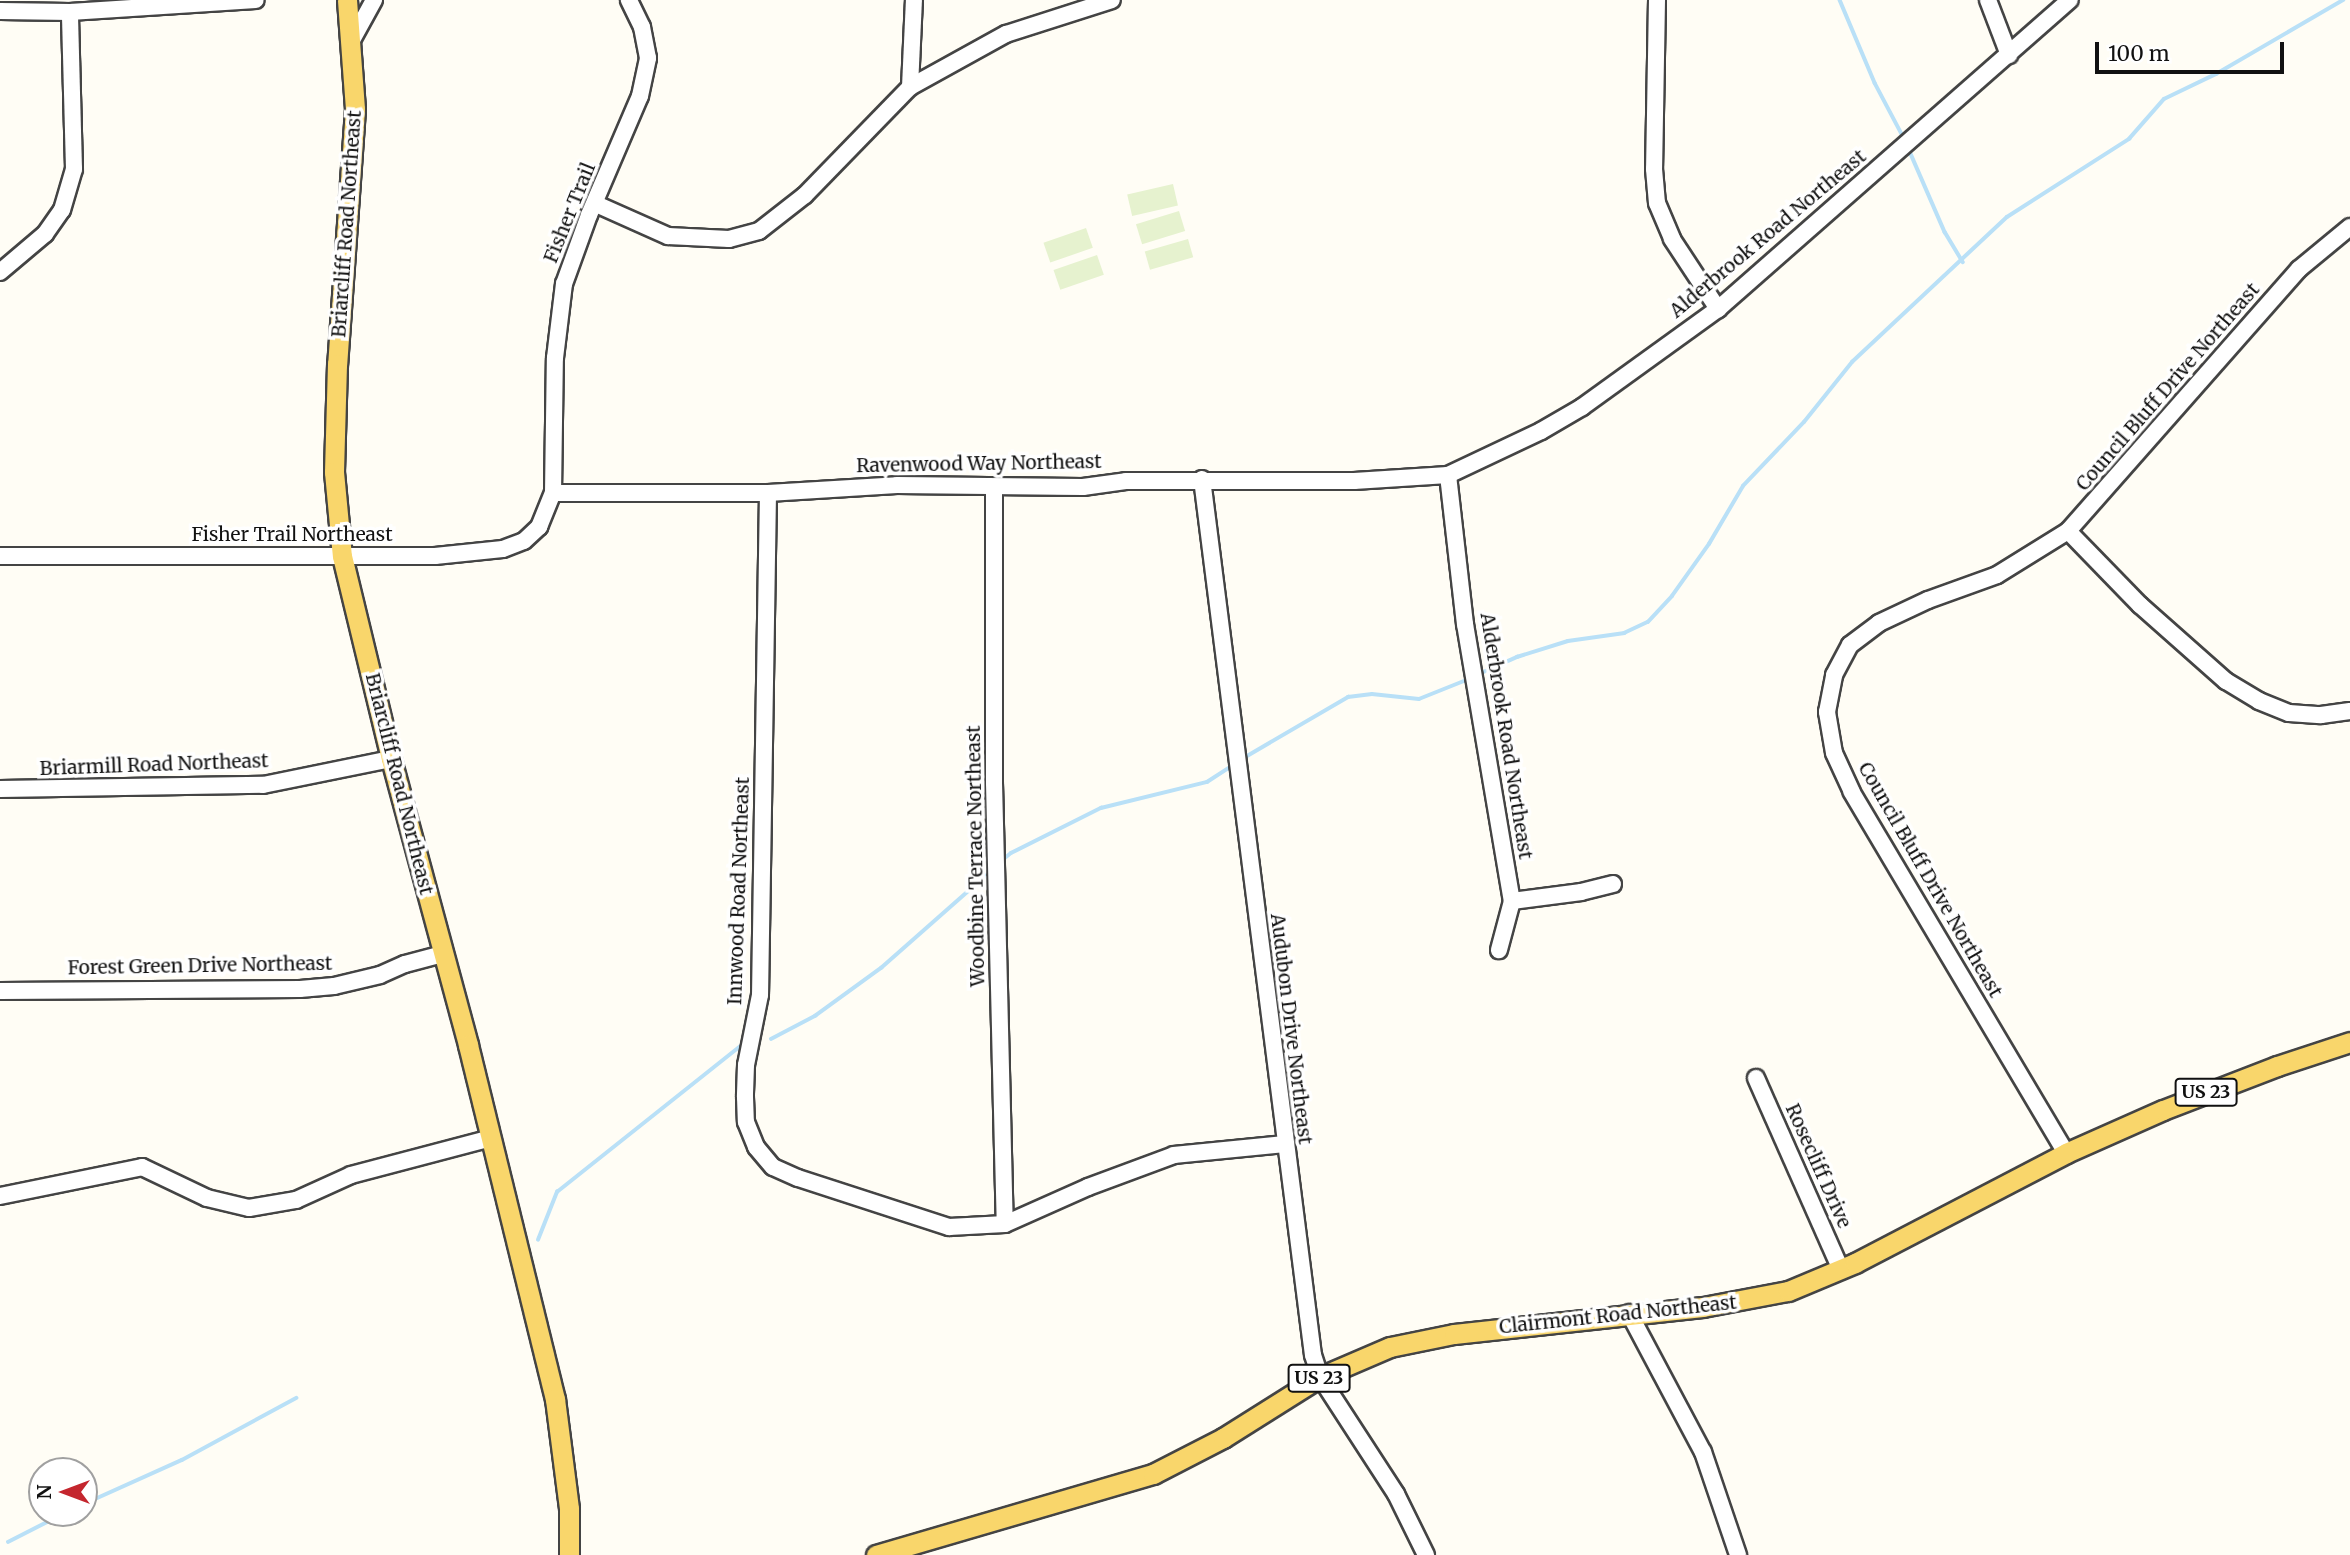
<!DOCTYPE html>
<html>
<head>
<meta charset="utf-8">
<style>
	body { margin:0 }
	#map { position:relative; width:2350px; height:1555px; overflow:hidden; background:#fffdf5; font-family:Merriweather,serif }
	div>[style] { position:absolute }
	.pitch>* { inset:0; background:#e6f2cf; transform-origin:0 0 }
	.stream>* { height:3.5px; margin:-1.75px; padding:0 1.75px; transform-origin:1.75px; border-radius:1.75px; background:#b9e0f7 }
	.roads { filter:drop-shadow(2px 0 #444) drop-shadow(-2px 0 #444) drop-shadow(0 2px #444) drop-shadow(0 -2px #444) }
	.minor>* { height:16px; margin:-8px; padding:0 8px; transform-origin:8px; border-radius:8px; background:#fff }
	.major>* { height:19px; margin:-9.5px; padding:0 9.5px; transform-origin:9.5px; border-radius:9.5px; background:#f9d66b }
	span { translate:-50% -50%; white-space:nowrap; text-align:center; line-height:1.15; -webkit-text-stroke:7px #fff; paint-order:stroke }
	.shield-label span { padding:2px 5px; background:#fff; border:2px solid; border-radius:5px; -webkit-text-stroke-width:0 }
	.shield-label { font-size:18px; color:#111; font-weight:700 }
	.street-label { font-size:19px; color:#111 }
	.north { position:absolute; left:28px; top:1457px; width:70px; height:70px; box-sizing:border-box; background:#fff; border:2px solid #a0a0a0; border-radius:50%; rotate:270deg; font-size:19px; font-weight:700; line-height:28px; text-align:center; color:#111 }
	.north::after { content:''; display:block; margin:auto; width:24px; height:32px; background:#c4262e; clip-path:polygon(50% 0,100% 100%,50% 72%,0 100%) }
	.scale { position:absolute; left:2095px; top:42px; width:189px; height:32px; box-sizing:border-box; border:4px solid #111; border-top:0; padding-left:9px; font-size:21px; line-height:24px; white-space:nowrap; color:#111; -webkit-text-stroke:5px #fff; paint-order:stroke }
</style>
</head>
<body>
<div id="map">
	<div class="pitch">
		<i style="left:1173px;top:184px;width:22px;height:47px;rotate:77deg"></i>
		<i style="left:1179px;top:211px;width:21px;height:45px;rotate:73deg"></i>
		<i style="left:1086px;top:228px;width:21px;height:45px;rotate:71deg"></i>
		<i style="left:1188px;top:239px;width:19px;height:45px;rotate:74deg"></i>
		<i style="left:1097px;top:255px;width:21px;height:46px;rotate:71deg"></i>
	</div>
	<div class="stream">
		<i style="left:1840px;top:0;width:90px;rotate:67.1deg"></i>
		<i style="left:1875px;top:83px;width:64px;rotate:62.2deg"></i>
		<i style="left:1908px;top:147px;width:93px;rotate:66.5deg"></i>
		<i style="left:1945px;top:232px;width:35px;rotate:59deg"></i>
		<i style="left:1479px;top:674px;width:42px;rotate:-24.1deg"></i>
		<i style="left:1517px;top:657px;width:53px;rotate:-17.4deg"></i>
		<i style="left:1568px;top:641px;width:57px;rotate:-8.1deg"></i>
		<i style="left:1624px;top:633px;width:26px;rotate:-25deg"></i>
		<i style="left:1648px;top:622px;width:35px;rotate:-47deg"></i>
		<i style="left:1672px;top:596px;width:64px;rotate:-54.6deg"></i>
		<i style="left:1709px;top:544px;width:67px;rotate:-59.6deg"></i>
		<i style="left:1743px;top:486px;width:88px;rotate:-46.4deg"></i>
		<i style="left:1804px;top:422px;width:77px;rotate:-51.3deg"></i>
		<i style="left:1852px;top:362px;width:212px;rotate:-43.1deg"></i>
		<i style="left:2007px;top:217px;width:145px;rotate:-32.6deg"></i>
		<i style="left:2129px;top:139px;width:53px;rotate:-48.8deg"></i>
		<i style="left:2164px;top:99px;width:58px;rotate:-25.7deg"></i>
		<i style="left:2216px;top:74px;width:147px;rotate:-30.2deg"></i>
		<i style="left:1242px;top:759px;width:123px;rotate:-30.3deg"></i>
		<i style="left:1348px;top:697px;width:24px;rotate:-7deg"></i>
		<i style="left:1372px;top:694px;width:47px;rotate:6.1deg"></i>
		<i style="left:1419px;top:699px;width:54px;rotate:-21.8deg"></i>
		<i style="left:1000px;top:862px;width:14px;rotate:-39deg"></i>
		<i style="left:1011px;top:853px;width:101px;rotate:-26.6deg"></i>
		<i style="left:1101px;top:808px;width:109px;rotate:-13.8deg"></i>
		<i style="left:1207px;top:782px;width:31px;rotate:-33deg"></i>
		<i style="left:771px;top:1039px;width:50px;rotate:-27.6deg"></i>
		<i style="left:815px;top:1016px;width:82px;rotate:-36deg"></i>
		<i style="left:881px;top:968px;width:145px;rotate:-41.4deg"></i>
		<i style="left:538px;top:1240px;width:52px;rotate:-68.4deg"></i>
		<i style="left:557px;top:1192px;width:238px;rotate:-38.5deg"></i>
		<i style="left:84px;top:1504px;width:107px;rotate:-24.2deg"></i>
		<i style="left:182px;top:1460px;width:130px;rotate:-28.5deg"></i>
		<i style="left:8px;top:1542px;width:64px;rotate:-27deg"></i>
	</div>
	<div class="roads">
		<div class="minor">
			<i style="left:1657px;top:0;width:169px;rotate:91deg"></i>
			<i style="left:1654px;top:169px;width:34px;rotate:85deg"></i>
			<i style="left:1657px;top:203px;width:39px;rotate:67deg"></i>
			<i style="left:1672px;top:239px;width:84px;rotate:56.7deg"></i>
			<i style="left:1988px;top:0;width:59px;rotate:69.1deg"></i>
			<i style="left:0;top:11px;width:70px;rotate:0.8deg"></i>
			<i style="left:70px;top:12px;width:186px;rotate:-3.7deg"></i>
			<i style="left:351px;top:42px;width:48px;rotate:-61.3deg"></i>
			<i style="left:910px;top:87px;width:87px;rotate:-87.4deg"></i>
			<i style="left:596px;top:204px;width:79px;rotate:24deg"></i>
			<i style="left:668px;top:236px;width:61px;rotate:2.8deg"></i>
			<i style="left:729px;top:239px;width:31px;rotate:-15deg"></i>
			<i style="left:759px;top:231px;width:58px;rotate:-38deg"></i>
			<i style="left:805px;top:195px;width:151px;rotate:-45.8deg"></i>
			<i style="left:910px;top:87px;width:110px;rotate:-28.9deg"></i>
			<i style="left:1006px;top:34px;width:111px;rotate:-17.8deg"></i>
			<i style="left:0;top:272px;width:59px;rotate:-40.2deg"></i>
			<i style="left:45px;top:234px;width:29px;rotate:-55deg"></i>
			<i style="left:62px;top:210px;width:43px;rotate:-73.7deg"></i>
			<i style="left:74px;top:169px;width:157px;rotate:-91.5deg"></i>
			<i style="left:1448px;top:475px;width:150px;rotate:83.5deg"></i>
			<i style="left:1465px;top:624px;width:281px;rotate:80.4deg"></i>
			<i style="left:1512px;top:901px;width:51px;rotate:104.9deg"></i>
			<i style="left:1202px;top:479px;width:883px;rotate:82.78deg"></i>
			<i style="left:1313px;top:1355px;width:23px;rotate:72deg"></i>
			<i style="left:1320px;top:1377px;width:140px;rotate:57deg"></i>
			<i style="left:1396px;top:1494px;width:68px;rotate:63.8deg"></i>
			<i style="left:994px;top:488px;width:295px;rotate:90deg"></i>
			<i style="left:994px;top:783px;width:441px;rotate:88.6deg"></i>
			<i style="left:553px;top:493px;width:215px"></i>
			<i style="left:768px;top:493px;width:129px;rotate:-3.5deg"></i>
			<i style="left:897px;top:485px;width:186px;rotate:0.6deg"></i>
			<i style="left:1083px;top:487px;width:43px;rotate:-7.9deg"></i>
			<i style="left:1126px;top:481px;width:228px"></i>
			<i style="left:1354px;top:481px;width:94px;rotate:-3.7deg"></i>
			<i style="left:1448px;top:475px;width:103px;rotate:-25.3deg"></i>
			<i style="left:1541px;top:431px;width:48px;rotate:-30.3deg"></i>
			<i style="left:1582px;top:407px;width:168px;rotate:-35.8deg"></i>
			<i style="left:1718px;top:309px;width:468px;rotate:-41.3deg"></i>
			<i style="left:768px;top:493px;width:502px;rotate:90.91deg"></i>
			<i style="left:760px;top:995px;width:71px;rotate:101.3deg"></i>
			<i style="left:746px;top:1065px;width:32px;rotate:92deg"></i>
			<i style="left:745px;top:1097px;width:25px;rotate:88deg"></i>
			<i style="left:746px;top:1122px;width:27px;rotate:68deg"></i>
			<i style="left:756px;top:1147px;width:26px;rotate:50deg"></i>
			<i style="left:773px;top:1167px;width:27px;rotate:24deg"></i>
			<i style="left:798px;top:1178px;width:159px;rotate:18deg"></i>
			<i style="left:949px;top:1227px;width:56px;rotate:-3.1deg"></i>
			<i style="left:1005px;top:1224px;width:91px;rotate:-24deg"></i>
			<i style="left:1088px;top:1187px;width:92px;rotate:-20.4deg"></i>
			<i style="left:1174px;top:1155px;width:111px;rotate:-5.7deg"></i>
			<i style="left:2068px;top:531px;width:103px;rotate:45.8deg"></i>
			<i style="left:2140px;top:605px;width:115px;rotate:41.5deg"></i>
			<i style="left:2226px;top:681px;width:39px;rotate:31deg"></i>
			<i style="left:2259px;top:701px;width:32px;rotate:22deg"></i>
			<i style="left:2289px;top:713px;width:32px;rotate:4deg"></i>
			<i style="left:2321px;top:715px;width:29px;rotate:-8deg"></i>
			<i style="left:0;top:556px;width:435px"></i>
			<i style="left:435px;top:556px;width:68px;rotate:-5.9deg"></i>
			<i style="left:503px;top:549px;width:22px;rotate:-21deg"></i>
			<i style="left:524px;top:541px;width:21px;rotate:-43deg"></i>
			<i style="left:539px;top:527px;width:37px;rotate:-68deg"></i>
			<i style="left:553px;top:493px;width:135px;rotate:-89.2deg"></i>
			<i style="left:555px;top:358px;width:75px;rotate:-83.1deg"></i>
			<i style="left:564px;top:284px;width:73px;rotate:-70.1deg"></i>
			<i style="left:589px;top:215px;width:129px;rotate:-66.8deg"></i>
			<i style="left:640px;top:96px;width:39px;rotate:-78deg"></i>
			<i style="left:648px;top:58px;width:32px;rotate:-101deg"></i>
			<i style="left:642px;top:27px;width:30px;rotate:-116deg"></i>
			<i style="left:0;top:789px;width:263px;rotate:-0.9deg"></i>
			<i style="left:263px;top:785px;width:131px;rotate:-11.5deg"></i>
			<i style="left:1512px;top:901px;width:70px;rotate:-7.4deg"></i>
			<i style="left:1581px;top:892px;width:33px;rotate:-14deg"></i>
			<i style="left:0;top:991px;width:300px;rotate:-0.4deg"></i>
			<i style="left:300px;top:989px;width:34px;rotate:-5deg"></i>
			<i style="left:334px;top:986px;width:47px;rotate:-13.4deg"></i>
			<i style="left:380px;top:975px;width:27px;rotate:-24deg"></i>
			<i style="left:405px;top:964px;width:39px;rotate:-15deg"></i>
			<i style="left:1756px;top:1078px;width:210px;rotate:66.1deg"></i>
			<i style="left:2066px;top:1153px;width:420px;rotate:-120.7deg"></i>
			<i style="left:1852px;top:792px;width:43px;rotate:-114.8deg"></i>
			<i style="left:1834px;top:753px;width:42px;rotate:-99.7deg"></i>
			<i style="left:1827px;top:712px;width:38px;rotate:-79deg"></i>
			<i style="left:1834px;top:675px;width:34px;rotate:-62deg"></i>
			<i style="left:1850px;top:645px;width:36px;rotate:-37deg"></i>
			<i style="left:1879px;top:623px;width:54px;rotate:-25.1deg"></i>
			<i style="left:1928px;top:600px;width:73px;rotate:-19.9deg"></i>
			<i style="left:1997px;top:575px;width:84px;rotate:-31.8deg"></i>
			<i style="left:2068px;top:531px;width:349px;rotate:-48.6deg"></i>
			<i style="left:2299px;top:269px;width:66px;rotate:-39.5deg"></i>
			<i style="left:0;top:1196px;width:145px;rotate:-11.5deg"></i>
			<i style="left:142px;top:1167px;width:72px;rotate:25.5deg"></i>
			<i style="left:207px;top:1198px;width:43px;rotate:13.4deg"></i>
			<i style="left:249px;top:1208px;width:48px;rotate:-9.7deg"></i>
			<i style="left:296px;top:1200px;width:60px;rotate:-24.4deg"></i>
			<i style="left:351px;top:1175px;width:145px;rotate:-14.8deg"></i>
			<i style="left:1629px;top:1313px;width:157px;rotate:62deg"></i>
			<i style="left:1703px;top:1452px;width:109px;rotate:71.2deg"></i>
		</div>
		<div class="major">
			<i style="left:347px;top:0;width:109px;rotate:85.8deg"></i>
			<i style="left:355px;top:109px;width:256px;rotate:94deg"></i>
			<i style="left:337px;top:364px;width:108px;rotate:91.6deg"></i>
			<i style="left:334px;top:472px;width:84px;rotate:84.6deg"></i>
			<i style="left:342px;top:556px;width:209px;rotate:76.4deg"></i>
			<i style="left:391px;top:759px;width:296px;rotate:74.9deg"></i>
			<i style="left:468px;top:1045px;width:365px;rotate:76.2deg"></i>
			<i style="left:555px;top:1399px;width:111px;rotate:82.7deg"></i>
			<i style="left:569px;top:1509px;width:46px;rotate:90deg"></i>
			<i style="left:876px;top:1555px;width:289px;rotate:-16.3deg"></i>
			<i style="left:1153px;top:1474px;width:79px;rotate:-27.2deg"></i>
			<i style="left:1223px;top:1438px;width:115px;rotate:-32.2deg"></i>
			<i style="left:1320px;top:1377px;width:76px;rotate:-23.2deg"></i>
			<i style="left:1390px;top:1347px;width:65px;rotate:-11.5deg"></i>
			<i style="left:1454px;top:1334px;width:250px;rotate:-6.2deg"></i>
			<i style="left:1703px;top:1307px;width:86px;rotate:-10.7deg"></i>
			<i style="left:1788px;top:1291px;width:73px;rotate:-22.7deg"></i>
			<i style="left:1855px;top:1263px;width:238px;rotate:-27.5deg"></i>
			<i style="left:2066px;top:1153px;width:106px;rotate:-23.9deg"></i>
			<i style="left:2163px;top:1110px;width:122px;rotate:-21.1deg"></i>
			<i style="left:2277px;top:1066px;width:77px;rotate:-18.2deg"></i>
		</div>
	</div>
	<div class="shield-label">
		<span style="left:2206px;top:1092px">US 23</span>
		<span style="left:1319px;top:1378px">US 23</span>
	</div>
	<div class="street-label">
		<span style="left:570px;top:213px;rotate:-68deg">Fisher Trail</span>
		<span style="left:347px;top:224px;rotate:-86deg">Briarcliff Road Northeast</span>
		<span style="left:1768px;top:234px;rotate:-40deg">Alderbrook Road Northeast</span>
		<span style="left:2168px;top:387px;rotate:-49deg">Council Bluff Drive Northeast</span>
		<span style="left:979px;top:464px;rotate:-1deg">Ravenwood Way Northeast</span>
		<span style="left:292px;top:535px">Fisher Trail Northeast</span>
		<span style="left:1506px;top:736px;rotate:81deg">Alderbrook Road Northeast</span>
		<span style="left:154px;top:765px;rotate:-2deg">Briarmill Road Northeast</span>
		<span style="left:399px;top:784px;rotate:76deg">Briarcliff Road Northeast</span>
		<span style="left:976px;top:856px;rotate:-91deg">Woodbine Terrace Northeast</span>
		<span style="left:1930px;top:880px;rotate:60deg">Council Bluff Drive Northeast</span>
		<span style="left:739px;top:891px;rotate:-88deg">Innwood Road Northeast</span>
		<span style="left:200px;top:966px;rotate:-1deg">Forest Green Drive Northeast</span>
		<span style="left:1291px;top:1029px;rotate:83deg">Audubon Drive Northeast</span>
		<span style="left:1818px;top:1166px;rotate:66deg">Rosecliff Drive</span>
		<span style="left:1618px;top:1315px;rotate:-6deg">Clairmont Road Northeast</span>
	</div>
	<div class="north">N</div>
	<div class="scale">100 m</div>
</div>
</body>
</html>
